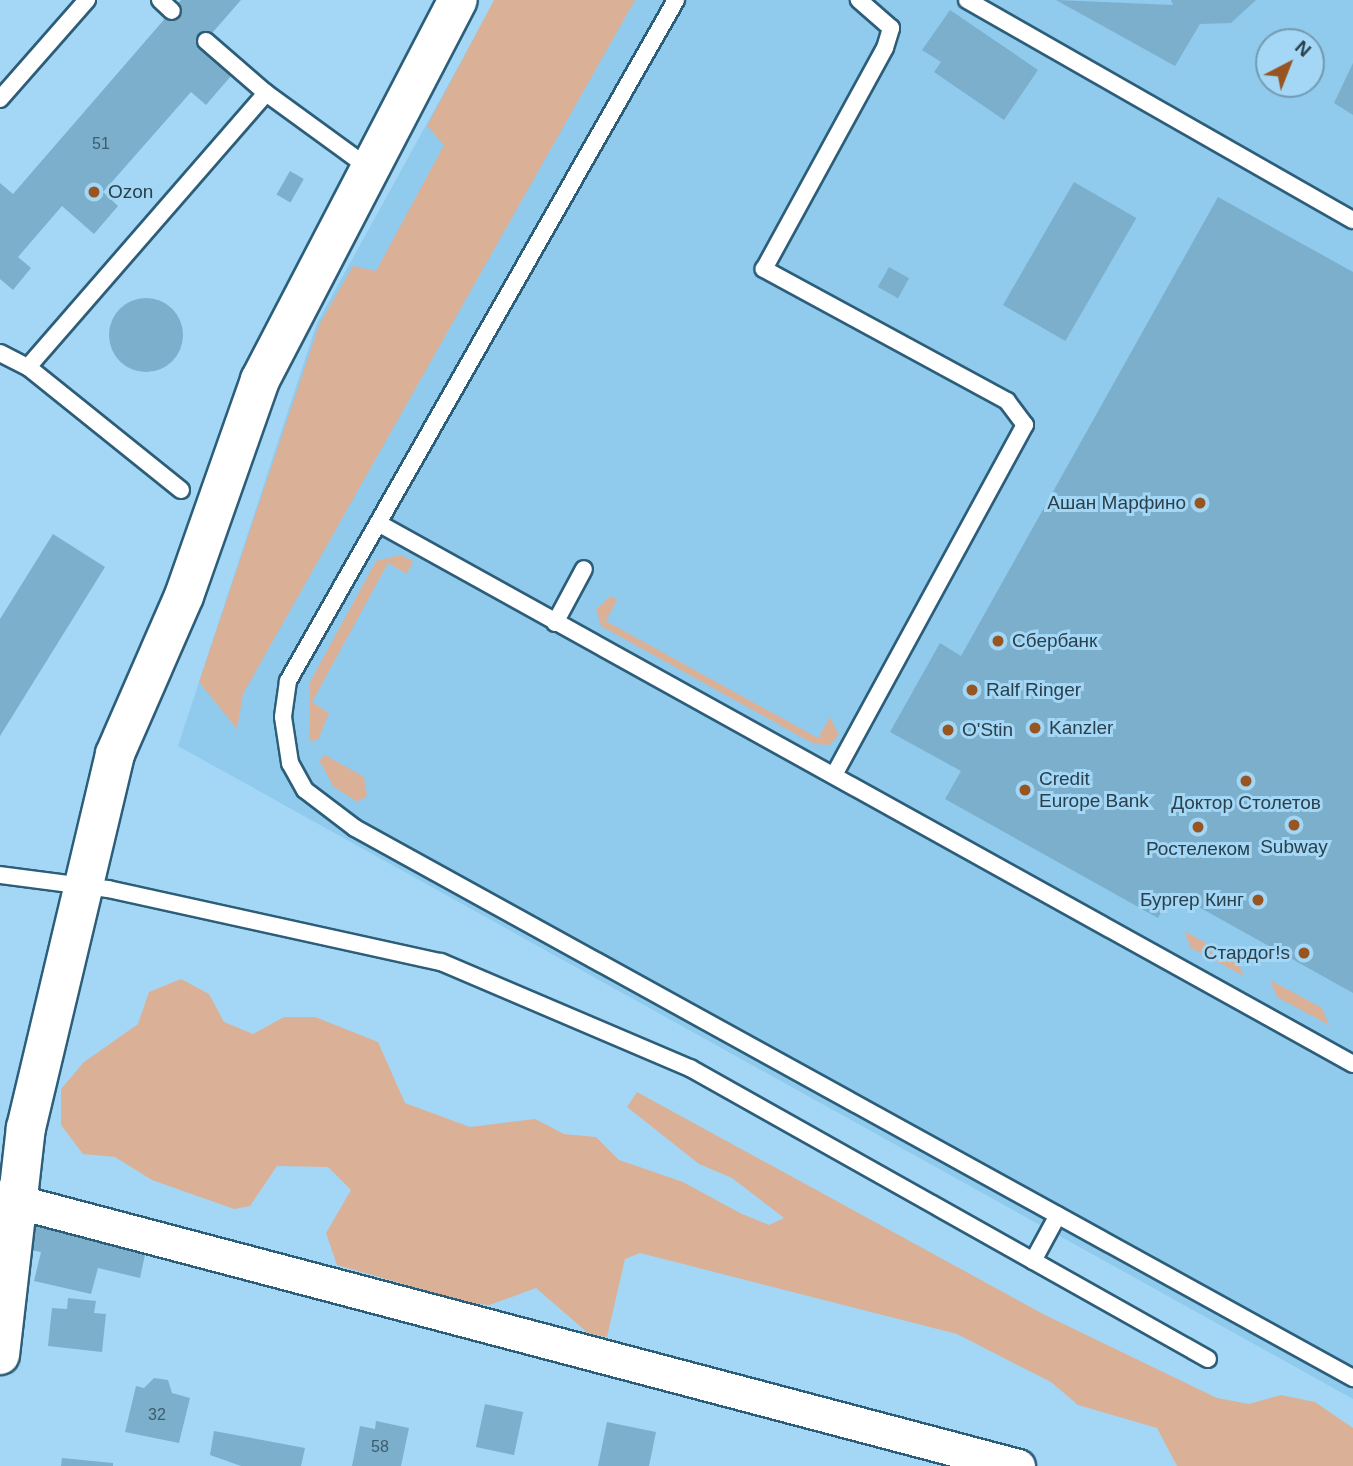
<!DOCTYPE html>
<html>
<head>
<meta charset="utf-8">
<style>
	body { margin:0 }
	#map { position:relative; width:1353px; height:1466px; overflow:hidden; background:#a3d7f5; font-family:Helvetica,sans-serif }
	div>[style] { position:absolute }
	.built>* { inset:0; background:#90caed }
	.green>* { inset:0; background:#dab197 }
	.building>* { inset:0; background:#7cafcc; transform-origin:0 0 }
	.round { border-radius:50% }
	.roads { filter:drop-shadow(2px 0 #2d5e79) drop-shadow(-2px 0 #2d5e79) drop-shadow(0 2px #2d5e79) drop-shadow(0 -2px #2d5e79) }
	.service>* { height:16px; margin:-8px; padding:0 8px; transform-origin:8px; border-radius:8px; background:#fff }
	.minor>* { height:33px; margin:-16.5px; padding:0 16.5px; transform-origin:16.5px; border-radius:16.5px; background:#fff }
	.tertiary>* { height:38px; margin:-19px; padding:0 19px; transform-origin:19px; border-radius:19px; background:#fff }
	.dots>* { width:19px; height:19px; translate:-50% -50%; box-sizing:border-box; border:4px solid #a3d7f5; border-radius:50% }
	span { translate:-50% -50%; white-space:nowrap; text-align:center; line-height:1.15; -webkit-text-stroke:6px #a3d7f5; paint-order:stroke }
	.number-label { font-size:16px; color:#3e5c6c }
	.number-label span { -webkit-text-stroke-width:0 }
	.poi-label { font-size:19px; color:#2a404c }
	.left { translate:0 -50%; text-align:left }
	.right { translate:-100% -50%; text-align:right }
	.north { position:absolute; left:1255px; top:28px; width:70px; height:70px; box-sizing:border-box; background:#a3d7f5; border:2px solid #739bb1; border-radius:50%; rotate:42deg; font-size:19px; font-weight:700; line-height:28px; text-align:center; color:#2a404c }
	.north::after { content:''; display:block; margin:auto; width:24px; height:32px; background:#975522; clip-path:polygon(50% 0,100% 100%,50% 72%,0 100%) }
</style>
</head>
<body>
<div id="map">
	<div class="built">
		<i style="clip-path:polygon(evenodd,495px 0,1353px 0,1353px 1399px,178px 746px,317px 323px,495px 0,1269px 42px,1311px 42px,1311px 84px,1269px 84px,1269px 42px)"></i>
	</div>
	<div class="green">
		<i style="clip-path:polygon(494px 0,635px 0,243px 694px,237px 729px,199px 682px,319px 325px,353px 266px,376px 271px,444px 145px,427px 126px)"></i>
		<i style="clip-path:polygon(400px 555px,413px 561px,407px 574px,388px 563px,312px 702px,329px 713px,318px 740px,309px 741px,310px 682px,376px 561px)"></i>
		<i style="clip-path:polygon(611px 596px,617px 600px,606px 621px,818px 738px,830px 717px,839px 735px,830px 745px,814px 744px,601px 626px,596px 609px)"></i>
		<i style="clip-path:polygon(325px 755px,364px 777px,367px 796px,357px 802px,333px 786px,319px 760px)"></i>
		<i style="clip-path:polygon(1184px 931px,1236px 959px,1244px 976px,1191px 948px)"></i>
		<i style="clip-path:polygon(181px 979px,209px 994px,224px 1022px,253px 1034px,284px 1017px,315px 1017px,378px 1042px,405px 1103px,470px 1127px,535px 1119px,564px 1134px,596px 1137px,619px 1160px,683px 1182px,740px 1213px,769px 1225px,784px 1218px,732px 1178px,699px 1164px,627px 1107px,637px 1092px,1045px 1315px,1217px 1398px,1249px 1404px,1281px 1395px,1315px 1402px,1353px 1428px,1353px 1466px,1177px 1466px,1157px 1428px,1078px 1405px,1051px 1382px,957px 1334px,640px 1253px,625px 1259px,607px 1337px,589px 1334px,536px 1288px,489px 1305px,470px 1303px,337px 1265px,326px 1233px,351px 1190px,328px 1167px,277px 1166px,250px 1206px,234px 1209px,152px 1180px,115px 1157px,83px 1154px,61px 1125px,61px 1089px,84px 1062px,138px 1024px,149px 992px)"></i>
		<i style="clip-path:polygon(1270px 980px,1322px 1008px,1329px 1025px,1277px 997px)"></i>
	</div>
	<div class="building">
		<i style="clip-path:polygon(181px 0,241px 0,199px 48px,231px 76px,206px 105px,191px 92px,103px 192px,118px 206px,94px 234px,62px 206px,18px 257px,31px 268px,13px 290px,0 279px,0 183px,13px 194px)"></i>
		<i style="clip-path:polygon(1056px 0,1173px 5px,1171px 0,1256px 0,1231px 23px,1200px 24px,1175px 66px)"></i>
		<i style="clip-path:polygon(950px 10px,1038px 70px,1004px 120px,934px 72px,941px 62px,922px 50px)"></i>
		<i style="clip-path:polygon(1353px 63px,1353px 115px,1334px 103px)"></i>
		<i style="left:290px;top:171px;width:16px;height:27px;rotate:30deg"></i>
		<i style="left:1074px;top:182px;width:72px;height:142px;rotate:30deg"></i>
		<i style="clip-path:polygon(1218px 197px,1353px 272px,1353px 993px,1172px 892px,1158px 918px,945px 799px,961px 771px,890px 732px,940px 643px,961px 656px)"></i>
		<i style="left:889px;top:267px;width:23px;height:23px;rotate:29deg"></i>
		<i class="round" style="left:109px;top:298px;width:74px;height:74px"></i>
		<i style="clip-path:polygon(53px 534px,105px 567px,0 736px,0 619px)"></i>
		<i style="clip-path:polygon(30px 1224px,146px 1250px,140px 1278px,98px 1268px,91px 1294px,34px 1281px,41px 1252px,25px 1249px)"></i>
		<i style="clip-path:polygon(68px 1298px,96px 1301px,94px 1313px,106px 1314px,102px 1352px,48px 1346px,52px 1308px,67px 1309px)"></i>
		<i style="clip-path:polygon(154px 1378px,168px 1380px,172px 1393px,190px 1398px,179px 1443px,125px 1432px,136px 1386px,144px 1388px)"></i>
		<i style="left:485px;top:1404px;width:39px;height:44px;rotate:12deg"></i>
		<i style="clip-path:polygon(376px 1421px,409px 1428px,401px 1466px,352px 1466px,360px 1426px,375px 1429px)"></i>
		<i style="clip-path:polygon(607px 1422px,656px 1432px,649px 1466px,598px 1466px)"></i>
		<i style="clip-path:polygon(214px 1431px,305px 1448px,301px 1466px,241px 1466px,210px 1455px)"></i>
		<i style="clip-path:polygon(62px 1458px,113px 1463px,113px 1466px,61px 1466px)"></i>
	</div>
	<div class="roads">
		<div class="service">
			<i style="left:160px;top:0;width:16px;rotate:43deg"></i>
			<i style="left:676px;top:0;width:784px;rotate:119.67deg"></i>
			<i style="left:288px;top:681px;width:36px;rotate:98deg"></i>
			<i style="left:283px;top:717px;width:47px;rotate:81.3deg"></i>
			<i style="left:290px;top:763px;width:31px;rotate:61deg"></i>
			<i style="left:305px;top:790px;width:63px;rotate:37.2deg"></i>
			<i style="left:355px;top:828px;width:1140px;rotate:28.86deg"></i>
			<i style="left:967px;top:0;width:444px;rotate:29.7deg"></i>
			<i style="left:206px;top:41px;width:79px;rotate:40.9deg"></i>
			<i style="left:0;top:99px;width:132px;rotate:-48.7deg"></i>
			<i style="left:0;top:353px;width:31px;rotate:27deg"></i>
			<i style="left:181px;top:490px;width:196px;rotate:-141.2deg"></i>
			<i style="left:28px;top:367px;width:363px;rotate:-49deg"></i>
			<i style="left:266px;top:93px;width:131px;rotate:36deg"></i>
			<i style="left:378px;top:523px;width:1115px;rotate:29.02deg"></i>
			<i style="left:555px;top:623px;width:61px;rotate:-61.8deg"></i>
			<i style="left:834px;top:775px;width:399px;rotate:-61.4deg"></i>
			<i style="left:1025px;top:425px;width:30px;rotate:-127deg"></i>
			<i style="left:1007px;top:401px;width:277px;rotate:-151.5deg"></i>
			<i style="left:764px;top:269px;width:252px;rotate:-61.3deg"></i>
			<i style="left:885px;top:48px;width:21px;rotate:-73deg"></i>
			<i style="left:891px;top:28px;width:43px;rotate:-138.8deg"></i>
			<i style="left:0;top:875px;width:109px;rotate:7.4deg"></i>
			<i style="left:108px;top:889px;width:341px;rotate:12.4deg"></i>
			<i style="left:441px;top:962px;width:271px;rotate:23.1deg"></i>
			<i style="left:690px;top:1068px;width:594px;rotate:29.33deg"></i>
			<i style="left:1033px;top:1261px;width:52px;rotate:-61.5deg"></i>
		</div>
		<div class="minor">
			<i style="left:0;top:1197px;width:1053px;rotate:14.8deg"></i>
		</div>
		<div class="tertiary">
			<i style="left:0;top:1355px;width:228px;rotate:-83.5deg"></i>
			<i style="left:26px;top:1128px;width:384px;rotate:-76.6deg"></i>
			<i style="left:115px;top:754px;width:172px;rotate:-66.4deg"></i>
			<i style="left:184px;top:596px;width:229px;rotate:-70.6deg"></i>
			<i style="left:260px;top:380px;width:428px;rotate:-62.5deg"></i>
		</div>
	</div>
	<div class="dots">
		<i style="left:94px;top:192px;background:#975522"></i>
		<i style="left:1200px;top:503px;background:#975522"></i>
		<i style="left:998px;top:641px;background:#975522"></i>
		<i style="left:972px;top:690px;background:#975522"></i>
		<i style="left:1035px;top:728px;background:#975522"></i>
		<i style="left:948px;top:730px;background:#975522"></i>
		<i style="left:1246px;top:781px;background:#975522"></i>
		<i style="left:1025px;top:790px;background:#975522"></i>
		<i style="left:1294px;top:825px;background:#975522"></i>
		<i style="left:1198px;top:827px;background:#975522"></i>
		<i style="left:1258px;top:900px;background:#975522"></i>
		<i style="left:1304px;top:953px;background:#975522"></i>
	</div>
	<div class="number-label">
		<span style="left:101px;top:144px">51</span>
		<span style="left:157px;top:1415px">32</span>
		<span style="left:380px;top:1447px">58</span>
	</div>
	<div class="poi-label">
		<span class="left" style="left:108px;top:192px">Ozon</span>
		<span class="right" style="left:1186px;top:503px">Ашан Марфино</span>
		<span class="left" style="left:1012px;top:641px">Сбербанк</span>
		<span class="left" style="left:986px;top:690px">Ralf Ringer</span>
		<span class="left" style="left:1049px;top:728px">Kanzler</span>
		<span class="left" style="left:962px;top:730px">O'Stin</span>
		<span class="left" style="left:1039px;top:790px">Credit<br>Europe Bank</span>
		<span style="left:1246px;top:803px">Доктор Столетов</span>
		<span style="left:1294px;top:847px">Subway</span>
		<span style="left:1198px;top:849px">Ростелеком</span>
		<span class="right" style="left:1244px;top:900px">Бургер Кинг</span>
		<span class="right" style="left:1290px;top:953px">Стардог!s</span>
	</div>
	<div class="north">N</div>
</div>
</body>
</html>
